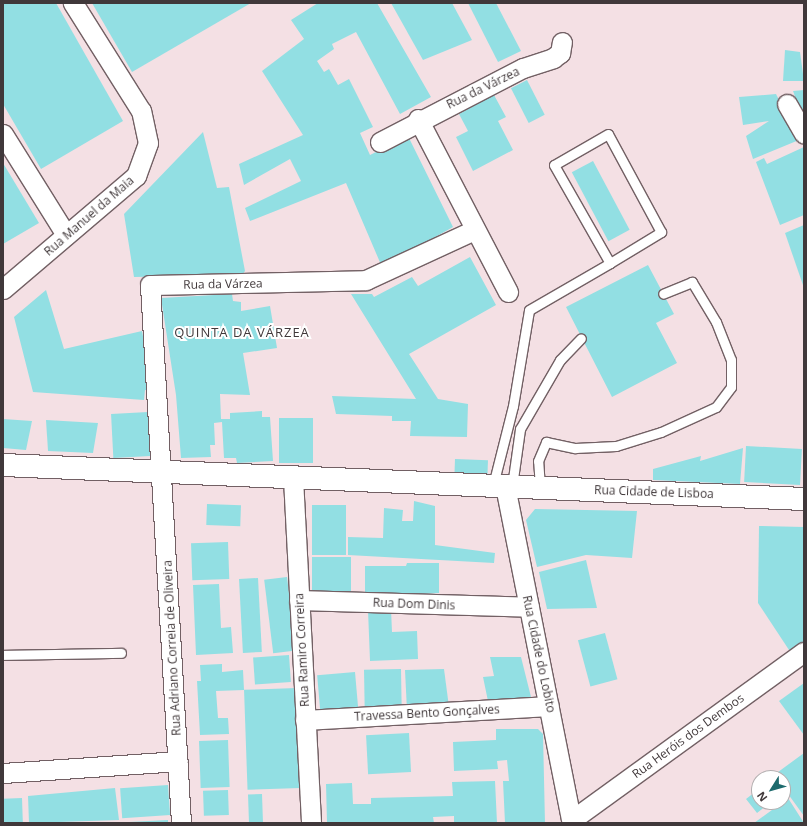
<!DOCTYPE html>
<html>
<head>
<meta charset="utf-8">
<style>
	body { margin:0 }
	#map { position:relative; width:807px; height:826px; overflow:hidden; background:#f4e0e4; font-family:"Open Sans",sans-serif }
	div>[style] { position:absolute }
	.building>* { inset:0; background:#92dfe3; transform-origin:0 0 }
	.roads { filter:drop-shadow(1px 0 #726064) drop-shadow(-1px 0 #726064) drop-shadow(0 1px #726064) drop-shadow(0 -1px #726064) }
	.service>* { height:9px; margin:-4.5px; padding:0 4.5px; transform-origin:4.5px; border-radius:4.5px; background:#fff }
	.minor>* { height:19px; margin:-9.5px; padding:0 9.5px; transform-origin:9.5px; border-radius:9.5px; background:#fff }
	.tertiary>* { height:22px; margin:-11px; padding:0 11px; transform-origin:11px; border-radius:11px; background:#fff }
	span { translate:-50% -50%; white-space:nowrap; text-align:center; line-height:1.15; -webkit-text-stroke:4px #fff; paint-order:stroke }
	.street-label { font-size:12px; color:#40383a }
	.neighbourhood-label { font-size:13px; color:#40383a; letter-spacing:1px }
	.frame { position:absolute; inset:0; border:4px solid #40383a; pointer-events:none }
	.north { position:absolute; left:751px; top:770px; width:40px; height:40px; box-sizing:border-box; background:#fff; border:1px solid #b3afb0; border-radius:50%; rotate:233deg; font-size:11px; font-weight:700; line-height:16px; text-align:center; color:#40383a }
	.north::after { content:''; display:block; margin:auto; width:14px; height:18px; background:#1d6a6d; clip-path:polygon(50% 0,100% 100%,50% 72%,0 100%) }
</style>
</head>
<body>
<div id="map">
	<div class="building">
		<i style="clip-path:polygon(3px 3px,56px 3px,123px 121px,41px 169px,3px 104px)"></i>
		<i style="clip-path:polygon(92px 3px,251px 3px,132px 72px)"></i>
		<i style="clip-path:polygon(318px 3px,377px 3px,431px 97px,400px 114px,356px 32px,332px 44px,334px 49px,317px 61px,324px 72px,329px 69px,338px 85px,349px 79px,373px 127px,360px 133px,370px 155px,408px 136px,453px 227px,382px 267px,346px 183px,250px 221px,245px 208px,301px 181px,290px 159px,244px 185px,239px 164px,303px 135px,262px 71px,304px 39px,291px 20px)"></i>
		<i style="clip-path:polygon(391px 3px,452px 3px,472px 40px,423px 60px)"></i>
		<i style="clip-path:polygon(468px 3px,496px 3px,521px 51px,498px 62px)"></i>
		<i style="clip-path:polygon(785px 50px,800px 52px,804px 81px,783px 81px)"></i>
		<i style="left:527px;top:80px;width:39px;height:18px;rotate:63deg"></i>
		<i style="clip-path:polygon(804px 90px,804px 121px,793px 91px)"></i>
		<i style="clip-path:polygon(776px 94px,799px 140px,753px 159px,746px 136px,769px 121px,743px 125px,739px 97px)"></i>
		<i style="clip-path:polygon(494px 95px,506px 117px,498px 121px,513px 150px,473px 171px,456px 137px,468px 131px,459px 114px)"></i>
		<i style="clip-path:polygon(203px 132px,217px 188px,229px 187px,245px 271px,242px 275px,134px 277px,124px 214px)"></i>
		<i style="clip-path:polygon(804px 147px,804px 215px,780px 225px,756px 162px,764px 158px,767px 164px)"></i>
		<i style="left:593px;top:161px;width:78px;height:24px;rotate:62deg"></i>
		<i style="clip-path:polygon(3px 163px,39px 223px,3px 244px)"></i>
		<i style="clip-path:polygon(804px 225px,804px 288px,785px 233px)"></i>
		<i style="clip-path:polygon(470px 257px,496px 305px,409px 354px,438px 399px,468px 404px,467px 437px,410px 436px,411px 421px,392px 421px,392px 416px,336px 414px,332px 396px,416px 399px,351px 294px,372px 294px,374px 297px,412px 277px,418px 286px)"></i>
		<i style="clip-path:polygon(648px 265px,674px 314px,656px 323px,677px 363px,612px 397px,566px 307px)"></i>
		<i style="clip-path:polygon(46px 290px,64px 349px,142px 331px,153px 391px,145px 390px,144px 400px,33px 392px,14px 317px)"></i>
		<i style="clip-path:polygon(232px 294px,233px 301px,241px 302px,241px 311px,270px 306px,277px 348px,243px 353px,250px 395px,220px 394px,221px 419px,230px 419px,230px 413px,262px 411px,262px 417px,270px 417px,273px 461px,237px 463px,236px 458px,224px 458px,222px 422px,214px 423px,215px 445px,210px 445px,211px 457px,181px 458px,176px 395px,161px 298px)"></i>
		<i style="left:148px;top:412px;width:44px;height:37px;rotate:87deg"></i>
		<i style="left:279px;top:418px;width:34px;height:45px"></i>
		<i style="clip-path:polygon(3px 419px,32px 421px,26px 450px,3px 448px)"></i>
		<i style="clip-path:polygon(46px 420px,98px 423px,93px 453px,48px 451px)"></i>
		<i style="left:746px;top:446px;width:56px;height:36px;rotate:3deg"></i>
		<i style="clip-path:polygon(743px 448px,740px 484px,653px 480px,653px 469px,701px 456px,700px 461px)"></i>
		<i style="left:455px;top:459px;width:33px;height:18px;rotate:2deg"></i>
		<i style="clip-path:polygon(414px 501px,435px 506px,435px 545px,495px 553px,494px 563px,348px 555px,348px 537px,383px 538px,384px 508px,403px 510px,402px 521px,413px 521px)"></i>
		<i style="left:207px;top:504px;width:34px;height:21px;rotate:2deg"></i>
		<i style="left:312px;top:505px;width:34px;height:50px"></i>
		<i style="clip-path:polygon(535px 509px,637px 511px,632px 558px,586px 555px,537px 567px,526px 520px)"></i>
		<i style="clip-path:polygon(759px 526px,804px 527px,804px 644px,791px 653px,758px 603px)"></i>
		<i style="left:228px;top:542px;width:37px;height:37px;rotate:88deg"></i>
		<i style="left:312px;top:557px;width:39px;height:39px"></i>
		<i style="clip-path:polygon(586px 560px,597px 608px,547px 609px,539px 572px)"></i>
		<i style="clip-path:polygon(407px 563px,439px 563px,439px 593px,365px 597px,365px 566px,406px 566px)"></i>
		<i style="left:287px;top:577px;width:74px;height:23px;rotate:83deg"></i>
		<i style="left:258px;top:578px;width:74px;height:19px;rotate:87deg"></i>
		<i style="clip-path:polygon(219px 584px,221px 628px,231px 627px,233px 653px,196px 655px,193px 585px)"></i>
		<i style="clip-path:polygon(391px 609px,392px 632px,417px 631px,418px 659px,370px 661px,368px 610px)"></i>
		<i style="left:605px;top:633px;width:48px;height:28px;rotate:75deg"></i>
		<i style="left:289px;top:655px;width:27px;height:36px;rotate:86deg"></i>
		<i style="clip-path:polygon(490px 657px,521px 657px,533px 705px,489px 706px,483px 677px,494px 676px)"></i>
		<i style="clip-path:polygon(222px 664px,222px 672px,243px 670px,244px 690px,216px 691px,218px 718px,228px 718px,229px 734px,200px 735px,197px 681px,201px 681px,200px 665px)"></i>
		<i style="left:401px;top:669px;width:40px;height:37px;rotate:89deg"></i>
		<i style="clip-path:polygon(444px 669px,449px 707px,407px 711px,405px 670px)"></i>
		<i style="left:355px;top:672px;width:36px;height:38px;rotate:85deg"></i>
		<i style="clip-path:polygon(804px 683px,804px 735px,779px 701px)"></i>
		<i style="left:297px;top:688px;width:100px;height:53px;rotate:88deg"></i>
		<i style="clip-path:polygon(496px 729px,538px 729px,543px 734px,545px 823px,505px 823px,503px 781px,509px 781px,507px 760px,497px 761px,498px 769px,454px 771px,453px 742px,496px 740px)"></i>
		<i style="left:409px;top:733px;width:39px;height:43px;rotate:87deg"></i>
		<i style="left:228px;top:740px;width:47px;height:29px;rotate:88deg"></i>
		<i style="clip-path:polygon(804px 753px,804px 816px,783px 787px,783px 778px,774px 775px)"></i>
		<i style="clip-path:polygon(495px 781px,497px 823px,454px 823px,454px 816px,433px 817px,434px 823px,327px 823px,326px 784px,352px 783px,353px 804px,371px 804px,371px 798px,453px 796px,452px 782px)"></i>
		<i style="left:168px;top:785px;width:30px;height:48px;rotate:86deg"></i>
		<i style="clip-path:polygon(115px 788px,119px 820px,29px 823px,28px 796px)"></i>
		<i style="clip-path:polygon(759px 789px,759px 802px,771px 802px,757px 813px,746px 799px)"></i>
		<i style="left:228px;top:790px;width:25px;height:25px;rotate:88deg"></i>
		<i style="left:262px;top:794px;width:29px;height:14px;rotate:88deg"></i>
		<i style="left:22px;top:798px;width:25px;height:19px;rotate:88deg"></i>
		<i style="clip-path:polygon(788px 798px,804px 823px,754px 823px,783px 802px)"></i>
		<i style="clip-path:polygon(168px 820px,168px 823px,129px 823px,129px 822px)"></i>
	</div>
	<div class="roads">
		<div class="service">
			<i style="left:493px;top:485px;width:81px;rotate:-75.8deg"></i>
			<i style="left:513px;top:406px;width:97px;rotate:-80.5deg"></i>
			<i style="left:529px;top:310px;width:94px;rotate:-30.1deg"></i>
			<i style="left:610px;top:263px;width:60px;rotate:-31.3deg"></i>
			<i style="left:661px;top:232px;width:111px;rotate:-118.4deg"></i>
			<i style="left:608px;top:134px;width:62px;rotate:150.1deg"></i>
			<i style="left:554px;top:165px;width:113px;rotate:60.3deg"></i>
			<i style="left:512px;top:486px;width:58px;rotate:-82deg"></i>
			<i style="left:520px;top:429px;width:80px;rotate:-59.9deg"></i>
			<i style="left:560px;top:360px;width:30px;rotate:-46deg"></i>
			<i style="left:540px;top:487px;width:26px;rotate:-94deg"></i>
			<i style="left:538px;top:461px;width:21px;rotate:-67deg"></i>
			<i style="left:546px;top:442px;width:30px;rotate:12deg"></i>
			<i style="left:575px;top:448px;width:41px;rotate:-2.8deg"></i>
			<i style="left:616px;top:446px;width:47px;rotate:-17.3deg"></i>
			<i style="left:661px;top:432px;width:60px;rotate:-24.4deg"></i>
			<i style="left:716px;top:407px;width:25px;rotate:-53deg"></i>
			<i style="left:731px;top:387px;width:27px;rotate:-90deg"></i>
			<i style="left:731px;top:360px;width:41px;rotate:-111.5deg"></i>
			<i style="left:716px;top:322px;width:47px;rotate:-121deg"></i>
			<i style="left:692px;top:282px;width:31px;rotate:158deg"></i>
			<i style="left:3px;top:655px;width:118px;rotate:-1deg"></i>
		</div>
		<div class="minor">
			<i style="left:787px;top:104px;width:34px;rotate:60deg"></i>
			<i style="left:418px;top:119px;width:195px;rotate:62.5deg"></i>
			<i style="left:3px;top:134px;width:119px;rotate:58deg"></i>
			<i style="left:380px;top:142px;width:161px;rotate:-27.4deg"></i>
			<i style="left:523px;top:68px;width:32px;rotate:-18deg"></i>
			<i style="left:553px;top:58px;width:9px;rotate:-36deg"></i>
			<i style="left:560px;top:53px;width:11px;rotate:-80deg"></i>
			<i style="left:3px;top:289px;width:175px;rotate:-40.4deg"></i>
			<i style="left:136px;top:176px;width:35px;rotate:-70deg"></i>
			<i style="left:148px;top:143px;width:33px;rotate:-102deg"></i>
			<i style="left:141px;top:111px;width:128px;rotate:-122.2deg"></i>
			<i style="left:293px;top:478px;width:345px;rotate:87deg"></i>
			<i style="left:505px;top:486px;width:344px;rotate:78.8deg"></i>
			<i style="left:299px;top:600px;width:230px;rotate:1.7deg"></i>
			<i style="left:305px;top:720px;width:244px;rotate:-3.3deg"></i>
			<i style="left:3px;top:773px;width:175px;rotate:-3.9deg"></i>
			<i style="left:573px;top:819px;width:285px;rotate:-35.9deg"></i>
			<i style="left:181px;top:823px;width:539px;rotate:-93.3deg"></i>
			<i style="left:150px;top:285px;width:216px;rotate:-1.3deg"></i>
			<i style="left:366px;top:280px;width:119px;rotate:-24.8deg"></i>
		</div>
		<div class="tertiary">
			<i style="left:3px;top:465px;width:802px;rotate:2.43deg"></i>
		</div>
	</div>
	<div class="street-label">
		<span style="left:483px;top:88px;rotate:-26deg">Rua da Várzea</span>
		<span style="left:89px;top:216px;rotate:-41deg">Rua Manuel da Maia</span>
		<span style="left:223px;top:284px;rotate:-1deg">Rua da Várzea</span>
		<span style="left:654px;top:492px;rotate:2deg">Rua Cidade de Lisboa</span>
		<span style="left:414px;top:604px;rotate:2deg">Rua Dom Dinis</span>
		<span style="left:172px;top:648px;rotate:-93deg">Rua Adriano Correia de Oliveira</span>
		<span style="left:302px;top:650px;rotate:-93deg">Rua Ramiro Correira</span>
		<span style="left:539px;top:654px;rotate:78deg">Rua Cidade do Lobito</span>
		<span style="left:427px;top:713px;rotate:-3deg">Travessa Bento Gonçalves</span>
		<span style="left:688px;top:736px;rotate:-36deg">Rua Heróis dos Dembos</span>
	</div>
	<div class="neighbourhood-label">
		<span style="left:242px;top:332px">QUINTA DA VÁRZEA</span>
	</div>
	<div class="frame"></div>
	<div class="north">N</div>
</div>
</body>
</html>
